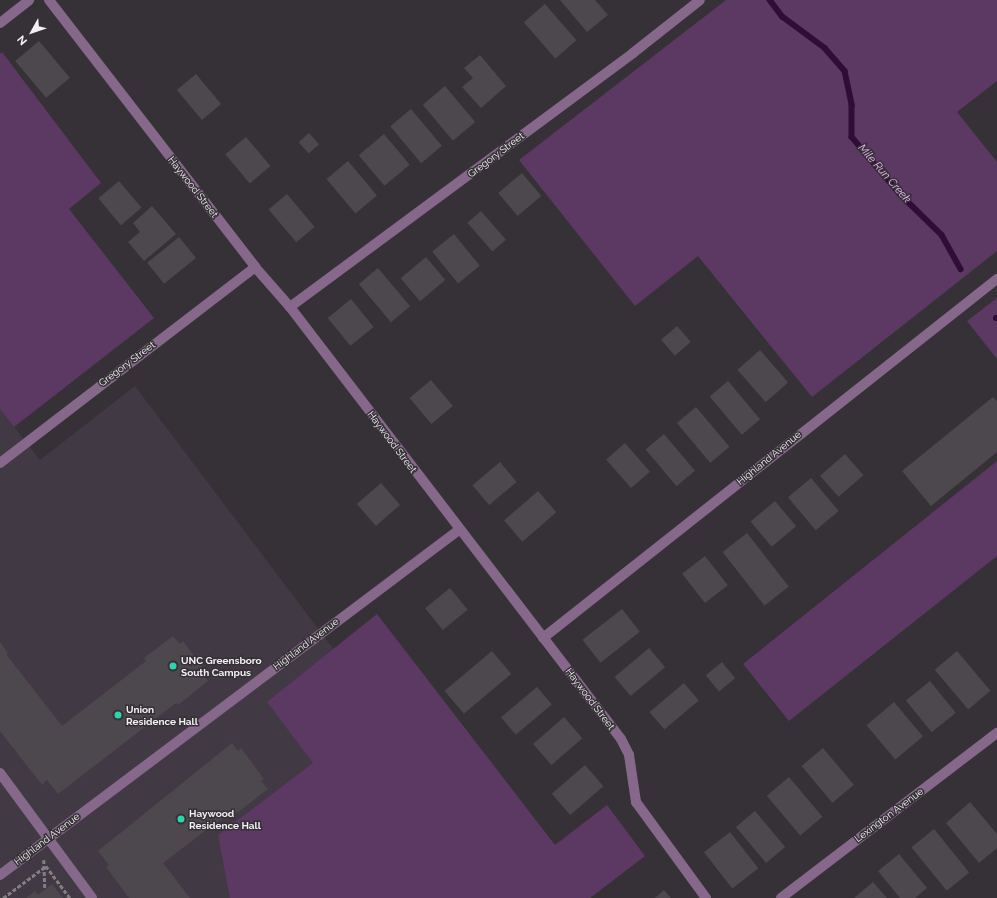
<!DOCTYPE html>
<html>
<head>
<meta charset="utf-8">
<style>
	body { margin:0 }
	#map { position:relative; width:997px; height:898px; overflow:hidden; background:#353136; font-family:Raleway,sans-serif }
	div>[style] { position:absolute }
	.built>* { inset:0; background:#413943 }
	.green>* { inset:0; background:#5c3963 }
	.stream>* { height:5.5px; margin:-2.75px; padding:0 2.75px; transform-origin:2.75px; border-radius:2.75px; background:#300d36 }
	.building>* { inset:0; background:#4c484d; transform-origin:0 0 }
	.path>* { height:2.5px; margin-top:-1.25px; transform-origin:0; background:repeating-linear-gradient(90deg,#827f83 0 4px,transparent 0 6px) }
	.minor>* { height:10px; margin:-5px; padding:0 5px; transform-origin:5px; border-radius:5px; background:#86688b }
	.dots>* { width:11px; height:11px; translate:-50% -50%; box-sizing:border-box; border:2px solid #353136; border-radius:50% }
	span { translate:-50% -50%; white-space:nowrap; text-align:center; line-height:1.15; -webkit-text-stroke:3px #353136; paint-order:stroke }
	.street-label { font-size:10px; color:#f2f0f3 }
	.poi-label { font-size:10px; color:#f2f0f3; font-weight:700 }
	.left { translate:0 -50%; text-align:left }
	.water-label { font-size:11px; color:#f4b8ff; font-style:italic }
	.north { position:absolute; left:12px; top:12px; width:40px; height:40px; -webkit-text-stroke:3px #353136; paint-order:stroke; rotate:230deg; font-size:11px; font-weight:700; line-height:16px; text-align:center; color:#f2f0f3 }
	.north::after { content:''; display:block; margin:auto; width:14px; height:18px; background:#f2f0f3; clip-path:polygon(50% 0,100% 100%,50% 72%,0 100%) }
</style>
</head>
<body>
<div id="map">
	<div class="built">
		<i style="clip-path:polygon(135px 386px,384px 716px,271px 898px,0 898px,0 409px,40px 460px)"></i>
	</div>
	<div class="green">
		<i style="clip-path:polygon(726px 0,997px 0,997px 81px,957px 112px,997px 162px,997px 251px,812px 397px,698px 256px,635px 306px,519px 160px)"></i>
		<i style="clip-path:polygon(2px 52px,101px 183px,69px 209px,154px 318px,14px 427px,0 409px,0 54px)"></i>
		<i style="clip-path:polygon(997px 298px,997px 359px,967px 321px)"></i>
		<i style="clip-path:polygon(997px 461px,997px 556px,789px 721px,743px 664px)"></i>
		<i style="clip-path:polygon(377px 614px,555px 845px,607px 805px,645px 856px,590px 898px,230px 898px,218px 835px,313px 763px,267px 702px)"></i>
	</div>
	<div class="stream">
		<i style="left:770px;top:0;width:21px;rotate:53deg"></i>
		<i style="left:783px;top:17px;width:52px;rotate:36.4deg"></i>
		<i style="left:825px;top:48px;width:30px;rotate:49deg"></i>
		<i style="left:845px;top:71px;width:35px;rotate:78deg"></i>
		<i style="left:852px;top:105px;width:32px;rotate:90deg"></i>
		<i style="left:852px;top:137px;width:76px;rotate:49.8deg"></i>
		<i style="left:901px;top:195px;width:57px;rotate:44.3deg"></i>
		<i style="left:942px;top:235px;width:39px;rotate:61deg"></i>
		<i style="left:996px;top:318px;width:1px"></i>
	</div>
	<div class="building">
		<i style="clip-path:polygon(560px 0,595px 0,608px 15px,587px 32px)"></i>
		<i style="left:545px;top:4px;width:48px;height:28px;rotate:49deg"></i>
		<i style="left:39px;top:41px;width:48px;height:31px;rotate:50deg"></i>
		<i style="clip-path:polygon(480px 55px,506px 86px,481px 108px,462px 87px,473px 78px,464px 68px)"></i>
		<i style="left:196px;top:74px;width:39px;height:25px;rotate:50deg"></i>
		<i style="left:445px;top:86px;width:47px;height:29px;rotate:50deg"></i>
		<i style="left:411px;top:109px;width:48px;height:27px;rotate:50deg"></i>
		<i style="left:309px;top:133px;width:15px;height:14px;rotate:48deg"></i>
		<i style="left:384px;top:134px;width:40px;height:33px;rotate:50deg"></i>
		<i style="left:246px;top:137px;width:38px;height:27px;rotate:50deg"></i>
		<i style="left:348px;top:161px;width:45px;height:28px;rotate:50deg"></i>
		<i style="left:522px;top:173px;width:30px;height:31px;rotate:50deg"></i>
		<i style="left:119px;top:181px;width:35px;height:27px;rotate:50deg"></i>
		<i style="left:287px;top:194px;width:43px;height:24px;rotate:50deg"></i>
		<i style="clip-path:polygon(152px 206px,176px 234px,144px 261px,128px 242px,140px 232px,133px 223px)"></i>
		<i style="left:481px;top:211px;width:38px;height:18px;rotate:49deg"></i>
		<i style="left:454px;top:234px;width:41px;height:28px;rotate:51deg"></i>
		<i style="left:179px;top:237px;width:27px;height:41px;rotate:51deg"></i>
		<i style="left:426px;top:257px;width:30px;height:33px;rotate:50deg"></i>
		<i style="left:378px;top:268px;width:50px;height:25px;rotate:50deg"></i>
		<i style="left:351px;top:299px;width:36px;height:30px;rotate:51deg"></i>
		<i style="left:677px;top:326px;width:21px;height:21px;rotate:49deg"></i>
		<i style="left:760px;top:350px;width:43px;height:30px;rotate:49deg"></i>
		<i style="left:431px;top:380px;width:34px;height:28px;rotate:50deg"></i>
		<i style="left:728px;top:381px;width:50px;height:24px;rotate:50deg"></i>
		<i style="clip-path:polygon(993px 397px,997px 401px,997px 452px,931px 506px,902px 471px)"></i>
		<i style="left:696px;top:407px;width:52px;height:25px;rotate:50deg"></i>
		<i style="left:664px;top:434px;width:48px;height:24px;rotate:50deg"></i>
		<i style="left:625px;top:443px;width:38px;height:25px;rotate:49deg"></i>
		<i style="left:845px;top:454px;width:28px;height:33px;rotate:49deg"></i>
		<i style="left:500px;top:462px;width:26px;height:36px;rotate:50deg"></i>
		<i style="left:811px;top:478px;width:43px;height:30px;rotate:50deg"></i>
		<i style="left:381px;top:483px;width:29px;height:32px;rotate:49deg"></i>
		<i style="left:538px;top:491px;width:28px;height:45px;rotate:49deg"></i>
		<i style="left:775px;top:501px;width:33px;height:32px;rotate:50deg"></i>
		<i style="left:747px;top:533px;width:68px;height:31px;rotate:52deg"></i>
		<i style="left:705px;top:556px;width:37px;height:29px;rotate:52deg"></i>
		<i style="left:450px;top:588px;width:28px;height:32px;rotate:51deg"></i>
		<i style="left:622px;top:609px;width:29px;height:50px;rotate:52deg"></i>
		<i style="clip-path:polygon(173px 636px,180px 644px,183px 641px,205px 671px,202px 673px,208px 681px,178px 705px,176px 703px,58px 794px,47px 780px,42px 785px,0 731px,0 642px,8px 653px,6px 654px,62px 726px,146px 661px,144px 658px)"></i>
		<i style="left:649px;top:648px;width:25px;height:45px;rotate:50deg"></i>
		<i style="left:492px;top:651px;width:30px;height:62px;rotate:50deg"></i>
		<i style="left:957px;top:651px;width:52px;height:29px;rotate:50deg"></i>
		<i style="left:722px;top:662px;width:21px;height:21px;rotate:51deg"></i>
		<i style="left:930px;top:681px;width:41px;height:31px;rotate:51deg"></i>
		<i style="left:684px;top:683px;width:23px;height:45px;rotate:50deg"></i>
		<i style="left:537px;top:687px;width:23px;height:47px;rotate:50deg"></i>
		<i style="left:894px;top:702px;width:45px;height:36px;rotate:50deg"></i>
		<i style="left:564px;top:717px;width:28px;height:41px;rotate:49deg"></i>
		<i style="clip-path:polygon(232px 743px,238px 751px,241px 748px,264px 779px,261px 781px,268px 789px,237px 813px,235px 810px,213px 825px,163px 863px,190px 898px,129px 898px,106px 867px,109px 865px,98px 851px)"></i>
		<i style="left:823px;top:748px;width:48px;height:28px;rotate:50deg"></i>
		<i style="left:585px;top:765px;width:28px;height:44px;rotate:49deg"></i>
		<i style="left:789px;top:777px;width:52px;height:29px;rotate:50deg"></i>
		<i style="clip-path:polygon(970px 802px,997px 834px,997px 848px,979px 863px,946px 823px)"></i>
		<i style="left:755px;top:811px;width:47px;height:25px;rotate:50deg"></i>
		<i style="left:934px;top:829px;width:56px;height:29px;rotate:51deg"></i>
		<i style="left:730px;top:832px;width:46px;height:33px;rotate:52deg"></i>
		<i style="clip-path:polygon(899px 854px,927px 888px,915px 898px,900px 898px,878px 871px)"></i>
		<i style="clip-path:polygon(873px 882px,887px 898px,854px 898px)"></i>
		<i style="clip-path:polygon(52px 884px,63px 898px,26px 898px,35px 891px,38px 895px)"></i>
		<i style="clip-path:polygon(664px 890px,671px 898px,655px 898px)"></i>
	</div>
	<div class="path">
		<i style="left:44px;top:860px;width:29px;rotate:88deg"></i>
		<i style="left:3px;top:898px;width:54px;rotate:-36.7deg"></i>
		<i style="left:46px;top:866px;width:40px;rotate:53deg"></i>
	</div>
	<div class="minor">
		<i style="left:49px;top:0;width:337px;rotate:52.3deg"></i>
		<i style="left:255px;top:267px;width:53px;rotate:48.8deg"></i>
		<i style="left:290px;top:307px;width:544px;rotate:52.54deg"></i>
		<i style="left:621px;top:739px;width:18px;rotate:63deg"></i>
		<i style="left:629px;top:755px;width:48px;rotate:81.5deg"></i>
		<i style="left:636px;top:802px;width:119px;rotate:53.9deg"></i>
		<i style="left:0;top:23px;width:37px;rotate:-38deg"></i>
		<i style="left:290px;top:307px;width:427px;rotate:-36.5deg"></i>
		<i style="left:633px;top:53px;width:85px;rotate:-38.3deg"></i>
		<i style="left:0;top:463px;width:322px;rotate:-37.5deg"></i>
		<i style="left:543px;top:638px;width:579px;rotate:-38.34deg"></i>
		<i style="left:0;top:773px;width:155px;rotate:53.6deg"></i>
		<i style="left:0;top:875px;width:574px;rotate:-36.93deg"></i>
		<i style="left:781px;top:898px;width:272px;rotate:-37.4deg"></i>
	</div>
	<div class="dots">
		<i style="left:173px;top:666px;background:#2cd5ab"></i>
		<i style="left:118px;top:715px;background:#2cd5ab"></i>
		<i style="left:181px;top:819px;background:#2cd5ab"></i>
	</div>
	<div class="street-label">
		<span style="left:496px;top:155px;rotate:-37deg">Gregory Street</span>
		<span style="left:193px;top:187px;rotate:52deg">Haywood Street</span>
		<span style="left:127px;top:364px;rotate:-37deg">Gregory Street</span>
		<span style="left:392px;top:442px;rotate:53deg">Haywood Street</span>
		<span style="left:769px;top:458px;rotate:-39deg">Highland Avenue</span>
		<span style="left:306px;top:644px;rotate:-37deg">Highland Avenue</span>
		<span style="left:590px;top:699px;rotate:53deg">Haywood Street</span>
		<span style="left:889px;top:815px;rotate:-37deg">Lexington Avenue</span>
		<span style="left:47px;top:839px;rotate:-37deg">Highland Avenue</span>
	</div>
	<div class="poi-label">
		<span class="left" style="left:181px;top:666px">UNC Greensboro<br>South Campus</span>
		<span class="left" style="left:126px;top:715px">Union<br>Residence Hall</span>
		<span class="left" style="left:189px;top:819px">Haywood<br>Residence Hall</span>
	</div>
	<div class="water-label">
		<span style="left:884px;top:174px;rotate:49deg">Mile Run Creek</span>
	</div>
	<div class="north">N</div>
</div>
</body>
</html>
